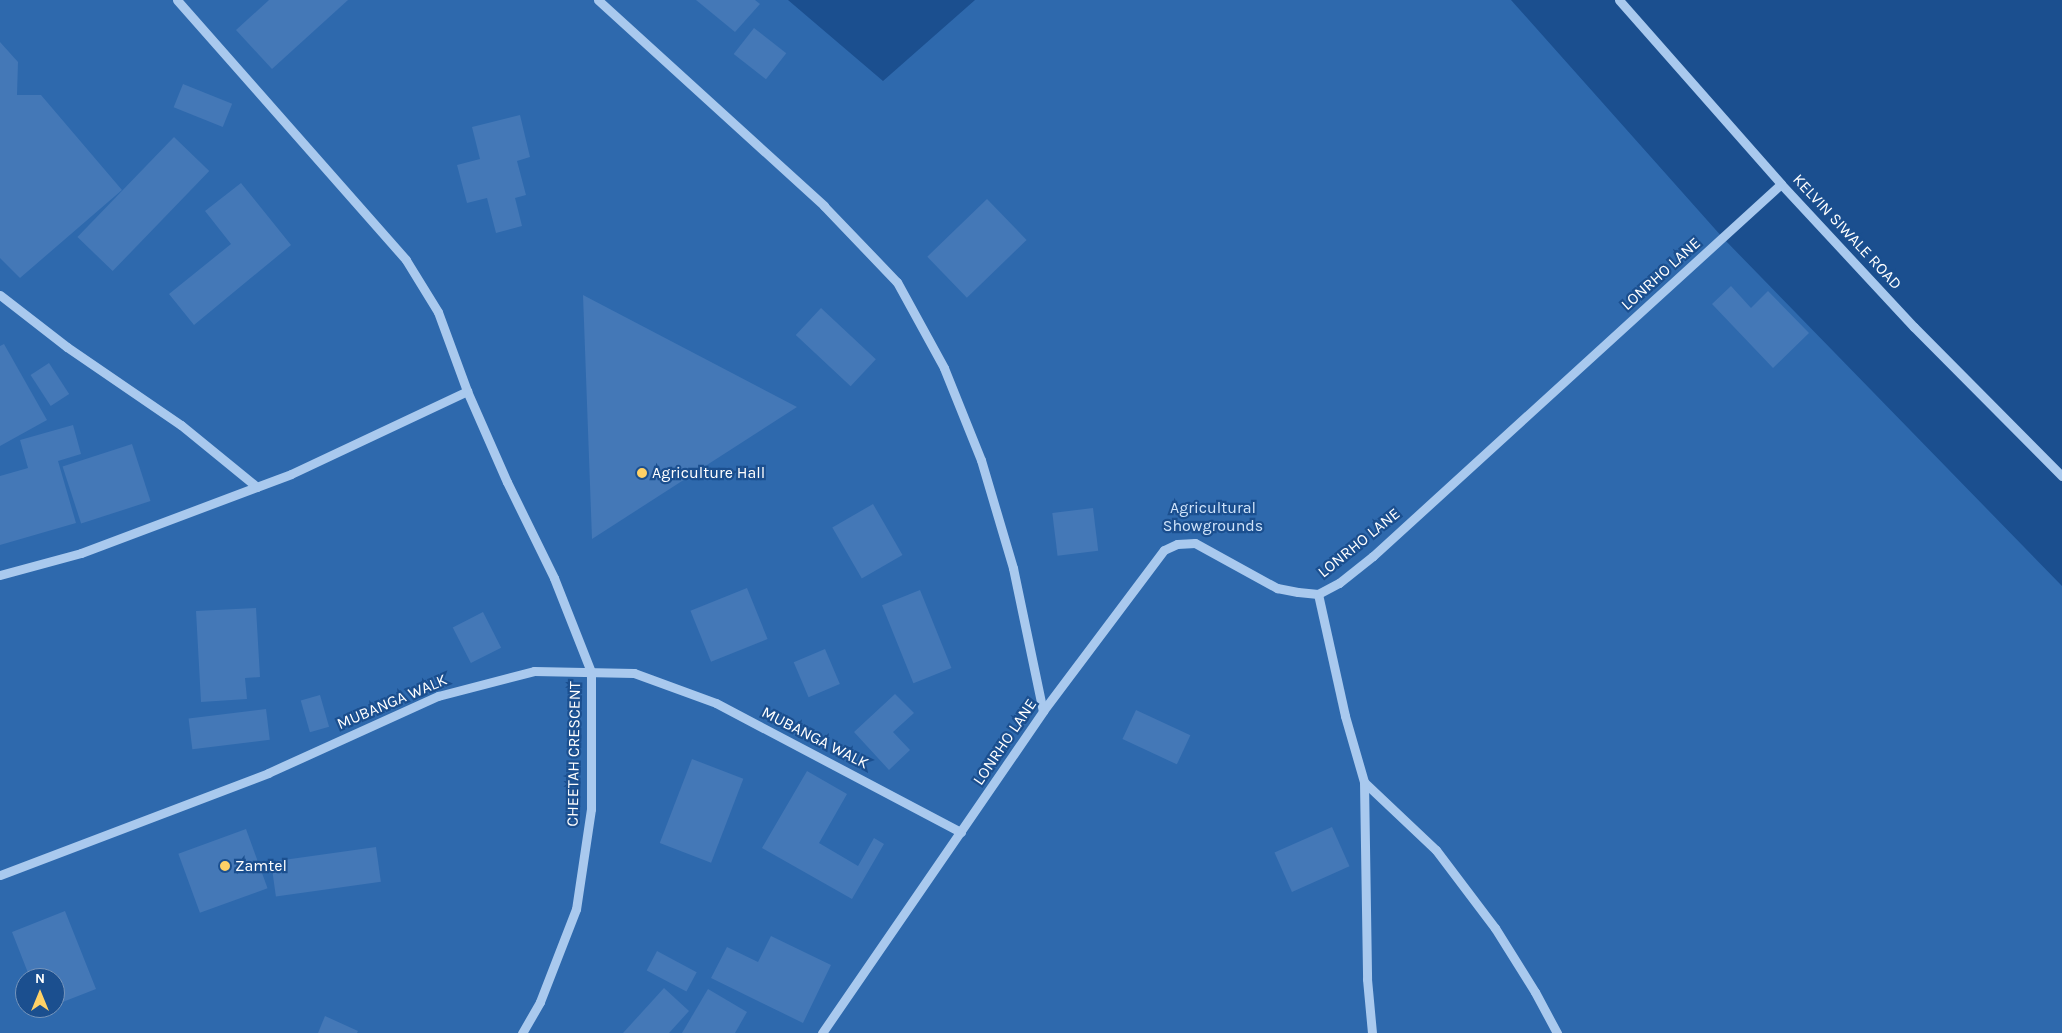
<!DOCTYPE html>
<html>
<head>
<meta charset="utf-8">
<style>
	body { margin:0 }
	#map { position:relative; width:2062px; height:1033px; overflow:hidden; background:#1b4f8f; font-family:Karla,sans-serif }
	div>[style] { position:absolute }
	.green>* { inset:0; background:#2e69ad }
	.building>* { inset:0; background:#4478b7; transform-origin:0 0 }
	.minor>* { height:9px; margin:-4.5px; padding:0 4.5px; transform-origin:4.5px; border-radius:4.5px; background:#a9c9ee }
	.dots>* { width:14px; height:14px; translate:-50% -50%; box-sizing:border-box; border:2px solid #1b4f8f; border-radius:50% }
	span { translate:-50% -50%; white-space:nowrap; text-align:center; line-height:1.15; -webkit-text-stroke:4.5px #1b4f8f; paint-order:stroke }
	.street-label { font-size:16px; color:#fff }
	.poi-label { font-size:16px; color:#fff }
	.left { translate:0 -50%; text-align:left }
	.park-label { font-size:16px; color:#cfe3fa }
	.north { position:absolute; left:15px; top:968px; width:50px; height:50px; box-sizing:border-box; background:#1b4f8f; border:1px solid #7695bc; border-radius:50%; rotate:0deg; font-size:14px; font-weight:700; line-height:20px; text-align:center; color:#fff }
	.north::after { content:''; display:block; margin:auto; width:18px; height:22px; background:#ffd166; clip-path:polygon(50% 0,100% 100%,50% 72%,0 100%) }
</style>
</head>
<body>
<div id="map">
	<div class="green">
		<i style="clip-path:polygon(evenodd,0 0,788px 0,883px 81px,975px 0,1511px 0,1723px 238px,2062px 586px,2062px 1033px,0 1033px,0 0,25px 978px,55px 978px,55px 1008px,25px 1008px,25px 978px)"></i>
	</div>
	<div class="building">
		<i style="clip-path:polygon(269px 0,348px 0,272px 69px,236px 30px)"></i>
		<i style="clip-path:polygon(696px 0,755px 0,760px 4px,735px 32px)"></i>
		<i style="left:754px;top:28px;width:41px;height:33px;rotate:38deg"></i>
		<i style="clip-path:polygon(0 42px,18px 62px,17px 95px,41px 95px,122px 190px,20px 278px,0 258px)"></i>
		<i style="left:183px;top:84px;width:53px;height:25px;rotate:22deg"></i>
		<i style="clip-path:polygon(520px 115px,530px 157px,517px 161px,526px 195px,515px 198px,522px 226px,496px 233px,487px 198px,467px 203px,457px 165px,480px 159px,472px 127px)"></i>
		<i style="left:174px;top:137px;width:49px;height:139px;rotate:44deg"></i>
		<i style="clip-path:polygon(241px 183px,291px 245px,194px 325px,169px 294px,231px 244px,205px 211px)"></i>
		<i style="left:987px;top:199px;width:57px;height:83px;rotate:46deg"></i>
		<i style="clip-path:polygon(1731px 286px,1751px 308px,1768px 291px,1809px 333px,1773px 368px,1712px 304px)"></i>
		<i style="clip-path:polygon(583px 295px,797px 407px,592px 539px)"></i>
		<i style="left:821px;top:308px;width:75px;height:37px;rotate:43deg"></i>
		<i style="clip-path:polygon(4px 344px,47px 420px,0 446px,0 346px)"></i>
		<i style="left:49px;top:363px;width:37px;height:22px;rotate:57deg"></i>
		<i style="clip-path:polygon(73px 425px,81px 454px,58px 461px,76px 523px,0 545px,0 476px,28px 468px,20px 440px)"></i>
		<i style="left:132px;top:444px;width:60px;height:73px;rotate:72deg"></i>
		<i style="left:873px;top:504px;width:59px;height:47px;rotate:60deg"></i>
		<i style="left:1093px;top:508px;width:43px;height:41px;rotate:83deg"></i>
		<i style="left:747px;top:588px;width:55px;height:61px;rotate:68deg"></i>
		<i style="left:920px;top:590px;width:84px;height:41px;rotate:68deg"></i>
		<i style="clip-path:polygon(256px 608px,260px 677px,245px 678px,247px 699px,201px 702px,196px 611px)"></i>
		<i style="left:483px;top:612px;width:40px;height:34px;rotate:63deg"></i>
		<i style="left:825px;top:649px;width:38px;height:34px;rotate:67deg"></i>
		<i style="clip-path:polygon(895px 694px,914px 713px,893px 732px,910px 750px,889px 770px,854px 732px)"></i>
		<i style="left:320px;top:695px;width:33px;height:20px;rotate:74deg"></i>
		<i style="left:266px;top:709px;width:31px;height:78px;rotate:83deg"></i>
		<i style="left:1136px;top:710px;width:60px;height:32px;rotate:25deg"></i>
		<i style="left:692px;top:759px;width:55px;height:90px;rotate:21deg"></i>
		<i style="clip-path:polygon(807px 771px,847px 794px,819px 843px,858px 866px,874px 838px,884px 844px,852px 899px,762px 848px)"></i>
		<i style="left:1332px;top:827px;width:43px;height:63px;rotate:66deg"></i>
		<i style="left:246px;top:829px;width:63px;height:72px;rotate:70deg"></i>
		<i style="left:376px;top:847px;width:35px;height:106px;rotate:82deg"></i>
		<i style="clip-path:polygon(65px 911px,96px 989px,55px 1005px,55px 978px,30px 978px,12px 932px)"></i>
		<i style="clip-path:polygon(771px 936px,831px 965px,803px 1023px,711px 978px,727px 947px,758px 962px)"></i>
		<i style="left:657px;top:951px;width:45px;height:22px;rotate:28deg"></i>
		<i style="clip-path:polygon(664px 988px,689px 1011px,669px 1033px,623px 1033px)"></i>
		<i style="clip-path:polygon(708px 989px,747px 1012px,735px 1033px,682px 1033px)"></i>
		<i style="clip-path:polygon(325px 1016px,358px 1031px,357px 1033px,318px 1033px)"></i>
	</div>
	<div class="minor">
		<i style="left:177px;top:0;width:346px;rotate:48.6deg"></i>
		<i style="left:406px;top:260px;width:61px;rotate:58.4deg"></i>
		<i style="left:438px;top:312px;width:84px;rotate:69.8deg"></i>
		<i style="left:467px;top:391px;width:99px;rotate:66.3deg"></i>
		<i style="left:507px;top:482px;width:107px;rotate:63.9deg"></i>
		<i style="left:554px;top:578px;width:101px;rotate:68.5deg"></i>
		<i style="left:591px;top:672px;width:137px;rotate:90deg"></i>
		<i style="left:591px;top:809px;width:101px;rotate:98.5deg"></i>
		<i style="left:576px;top:909px;width:100px;rotate:111.2deg"></i>
		<i style="left:540px;top:1002px;width:36px;rotate:120deg"></i>
		<i style="left:598px;top:0;width:306px;rotate:42.3deg"></i>
		<i style="left:824px;top:206px;width:105px;rotate:46.2deg"></i>
		<i style="left:897px;top:282px;width:98px;rotate:61.3deg"></i>
		<i style="left:944px;top:368px;width:99px;rotate:68.1deg"></i>
		<i style="left:981px;top:460px;width:113px;rotate:73.5deg"></i>
		<i style="left:1013px;top:568px;width:146px;rotate:78.2deg"></i>
		<i style="left:1619px;top:0;width:245px;rotate:48.6deg"></i>
		<i style="left:1781px;top:184px;width:195px;rotate:47.1deg"></i>
		<i style="left:1914px;top:327px;width:210px;rotate:45.2deg"></i>
		<i style="left:0;top:295px;width:85px;rotate:37.8deg"></i>
		<i style="left:67px;top:347px;width:138px;rotate:34.4deg"></i>
		<i style="left:181px;top:425px;width:98px;rotate:39.2deg"></i>
		<i style="left:0;top:575px;width:84px;rotate:-15.2deg"></i>
		<i style="left:81px;top:553px;width:224px;rotate:-20.6deg"></i>
		<i style="left:291px;top:474px;width:195px;rotate:-25.2deg"></i>
		<i style="left:1318px;top:594px;width:125px;rotate:77.5deg"></i>
		<i style="left:1345px;top:716px;width:69px;rotate:73.9deg"></i>
		<i style="left:1364px;top:782px;width:99px;rotate:43.4deg"></i>
		<i style="left:1436px;top:850px;width:98px;rotate:52.9deg"></i>
		<i style="left:1495px;top:928px;width:75px;rotate:58deg"></i>
		<i style="left:1535px;top:992px;width:47px;rotate:61.8deg"></i>
		<i style="left:1364px;top:782px;width:197px;rotate:89.1deg"></i>
		<i style="left:1367px;top:979px;width:54px;rotate:84.7deg"></i>
		<i style="left:0;top:875px;width:287px;rotate:-20.8deg"></i>
		<i style="left:268px;top:773px;width:187px;rotate:-24.4deg"></i>
		<i style="left:438px;top:696px;width:99px;rotate:-14.6deg"></i>
		<i style="left:534px;top:671px;width:100px;rotate:1.1deg"></i>
		<i style="left:634px;top:673px;width:87px;rotate:20.1deg"></i>
		<i style="left:716px;top:703px;width:277px;rotate:27.8deg"></i>
		<i style="left:822px;top:1033px;width:391px;rotate:-55.5deg"></i>
		<i style="left:1043px;top:711px;width:201px;rotate:-53.1deg"></i>
		<i style="left:1164px;top:550px;width:14px;rotate:-25deg"></i>
		<i style="left:1177px;top:544px;width:18px;rotate:-3deg"></i>
		<i style="left:1195px;top:543px;width:94px;rotate:28.8deg"></i>
		<i style="left:1277px;top:588px;width:21px;rotate:11deg"></i>
		<i style="left:1298px;top:592px;width:20px;rotate:6deg"></i>
		<i style="left:1318px;top:594px;width:24px;rotate:-28deg"></i>
		<i style="left:1339px;top:583px;width:43px;rotate:-38.5deg"></i>
		<i style="left:1373px;top:556px;width:552px;rotate:-42.36deg"></i>
	</div>
	<div class="dots">
		<i style="left:642px;top:473px;background:#ffd166"></i>
		<i style="left:225px;top:866px;background:#ffd166"></i>
	</div>
	<div class="street-label">
		<span style="left:1847px;top:232px;rotate:47deg">KELVIN SIWALE ROAD</span>
		<span style="left:1661px;top:274px;rotate:-42deg">LONRHO LANE</span>
		<span style="left:1359px;top:543px;rotate:-39deg">LONRHO LANE</span>
		<span style="left:392px;top:702px;rotate:-23deg">MUBANGA WALK</span>
		<span style="left:815px;top:738px;rotate:27deg">MUBANGA WALK</span>
		<span style="left:1005px;top:742px;rotate:-56deg">LONRHO LANE</span>
		<span style="left:574px;top:754px;rotate:-89deg">CHEETAH CRESCENT</span>
	</div>
	<div class="poi-label">
		<span class="left" style="left:652px;top:473px">Agriculture Hall</span>
		<span class="left" style="left:235px;top:866px">Zamtel</span>
	</div>
	<div class="park-label">
		<span style="left:1213px;top:517px">Agricultural<br>Showgrounds</span>
	</div>
	<div class="north">N</div>
</div>
</body>
</html>
